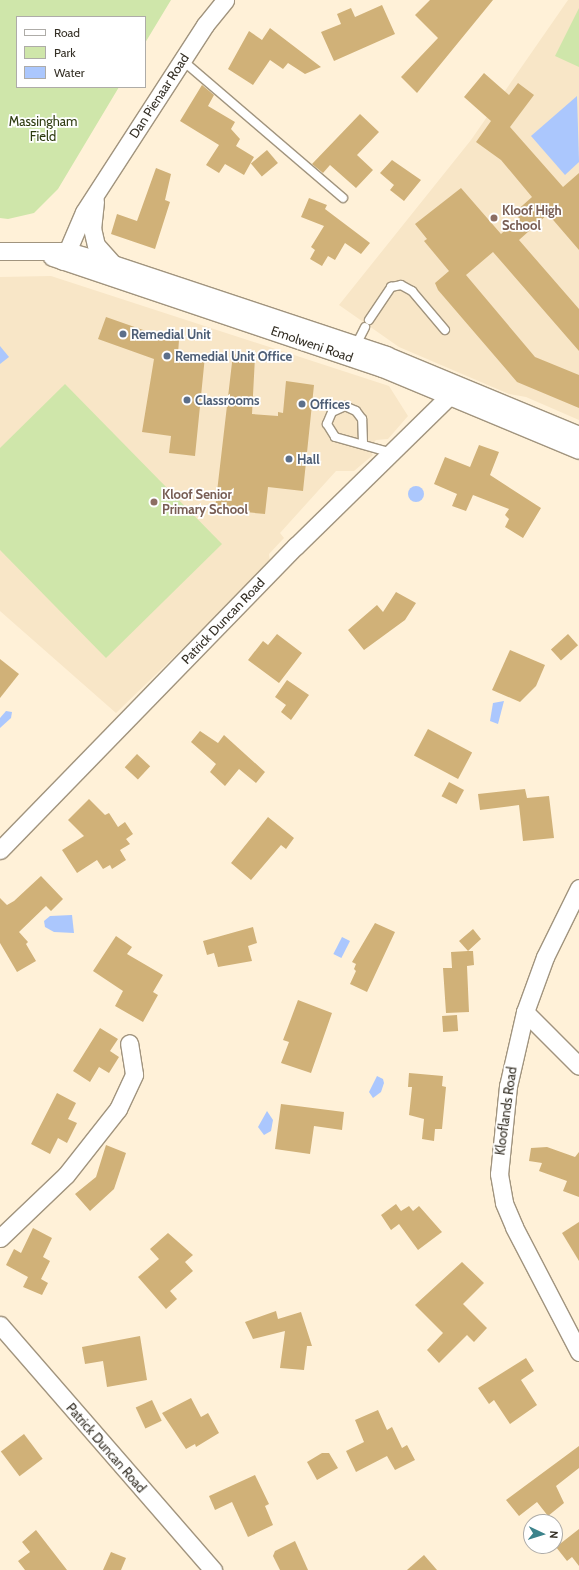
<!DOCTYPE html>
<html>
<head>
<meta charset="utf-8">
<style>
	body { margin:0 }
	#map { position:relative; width:579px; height:1570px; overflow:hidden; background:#fff1d8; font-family:Cabin,sans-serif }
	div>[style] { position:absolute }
	.built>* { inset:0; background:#f8e6c7 }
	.green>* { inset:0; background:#cfe6aa }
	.water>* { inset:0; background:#abc7fd; transform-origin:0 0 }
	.round { border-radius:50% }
	.building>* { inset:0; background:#d0b178; transform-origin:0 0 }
	.roads { filter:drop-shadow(1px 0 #a1947e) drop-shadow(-1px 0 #a1947e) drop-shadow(0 1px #a1947e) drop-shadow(0 -1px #a1947e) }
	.lane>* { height:8px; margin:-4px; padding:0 4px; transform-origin:4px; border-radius:4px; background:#fff }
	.street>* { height:17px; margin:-8.5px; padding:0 8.5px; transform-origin:8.5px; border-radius:8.5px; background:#fff }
	.dots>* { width:11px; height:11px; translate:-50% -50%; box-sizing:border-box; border:2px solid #fff; border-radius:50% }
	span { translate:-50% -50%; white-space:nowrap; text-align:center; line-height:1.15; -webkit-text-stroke:3.5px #fff; paint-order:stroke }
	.street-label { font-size:13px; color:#353026 }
	.park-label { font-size:13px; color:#2e3b10 }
	.education-label { font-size:13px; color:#785e54; font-weight:700 }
	.left { translate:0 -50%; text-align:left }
	.service-label { font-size:13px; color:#4e5e75; font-weight:700 }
	.legend { position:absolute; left:16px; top:16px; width:130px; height:72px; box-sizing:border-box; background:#fff; border:1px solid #aeaca8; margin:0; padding:5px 7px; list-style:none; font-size:12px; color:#353026 }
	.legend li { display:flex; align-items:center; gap:8px; height:20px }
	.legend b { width:20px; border:1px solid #aeaca8 }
	.north { position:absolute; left:523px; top:1514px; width:40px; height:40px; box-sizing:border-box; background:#fff; border:1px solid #aeaca8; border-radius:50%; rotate:94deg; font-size:11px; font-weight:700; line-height:16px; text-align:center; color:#353026 }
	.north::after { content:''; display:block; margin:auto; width:14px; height:18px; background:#3c838b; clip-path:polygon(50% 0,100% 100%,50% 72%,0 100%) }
</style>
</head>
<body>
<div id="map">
	<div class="built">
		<i style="clip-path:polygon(568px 0,579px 0,579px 420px,526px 397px,509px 394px,399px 347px,339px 305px,471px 140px)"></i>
		<i style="clip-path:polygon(51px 276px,389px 386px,408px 416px,388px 439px,376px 440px,368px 449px,373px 455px,354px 471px,336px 471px,280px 533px,284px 538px,269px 554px,270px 564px,116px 713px,0 611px,0 277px)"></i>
	</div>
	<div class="green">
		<i style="clip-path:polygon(0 0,171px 0,145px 43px,145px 17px,17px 17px,17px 87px,119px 87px,58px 189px,34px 213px,8px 219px,0 218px)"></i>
		<i style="clip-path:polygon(579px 8px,579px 67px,555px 56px)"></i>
		<i style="clip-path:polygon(65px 384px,222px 544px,106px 658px,0 550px,0 448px)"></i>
	</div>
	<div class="water">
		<i style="clip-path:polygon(577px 96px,579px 162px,565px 175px,531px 136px)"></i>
		<i style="clip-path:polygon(0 346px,9px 357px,0 364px)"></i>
		<i class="round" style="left:408px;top:486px;width:16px;height:16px"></i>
		<i style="clip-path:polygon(504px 701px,498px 724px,490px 721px,493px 703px)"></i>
		<i style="clip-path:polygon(6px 711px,12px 712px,11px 718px,0 728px,0 718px)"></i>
		<i style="clip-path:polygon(72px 915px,74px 933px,54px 932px,45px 927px,44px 921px,50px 916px)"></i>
		<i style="left:342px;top:937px;width:9px;height:19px;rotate:27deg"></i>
		<i style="clip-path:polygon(377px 1076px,383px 1079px,384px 1083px,381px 1092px,373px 1098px,369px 1092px)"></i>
		<i style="clip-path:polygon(267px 1111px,273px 1120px,271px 1131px,264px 1135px,258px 1127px)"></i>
	</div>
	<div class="building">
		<i style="clip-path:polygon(430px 0,493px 0,417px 93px,401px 77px,438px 38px,415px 15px)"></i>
		<i style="clip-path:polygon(382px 5px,395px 34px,334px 61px,321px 32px,341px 24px,337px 14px,351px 8px,355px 17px)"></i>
		<i style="clip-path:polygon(270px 28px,321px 67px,305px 74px,288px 63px,283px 69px,270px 60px,253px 85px,228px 69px,249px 31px,262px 40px)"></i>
		<i style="clip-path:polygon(484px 73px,509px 95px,518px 83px,534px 95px,510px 127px,563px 187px,579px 173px,579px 250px,548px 214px,519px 240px,579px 309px,579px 351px,493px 252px,466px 275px,535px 357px,579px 375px,579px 408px,517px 382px,438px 290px,435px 283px,449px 271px,424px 241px,427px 239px,415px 224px,461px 188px,501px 234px,519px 218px,514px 213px,532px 197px,501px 160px,476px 142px,491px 121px,464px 97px)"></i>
		<i style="clip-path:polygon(202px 85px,214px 95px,208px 106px,235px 122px,231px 129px,240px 139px,236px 146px,254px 157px,244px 175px,225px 164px,219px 173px,206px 165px,219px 145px,180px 121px)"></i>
		<i style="clip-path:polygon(360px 114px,379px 132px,357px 155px,373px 170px,356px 188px,330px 165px,323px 173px,312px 164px)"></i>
		<i style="left:267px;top:150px;width:17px;height:21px;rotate:50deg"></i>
		<i style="clip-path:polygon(392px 160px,421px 180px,404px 201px,390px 190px,394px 185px,380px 173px)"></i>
		<i style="clip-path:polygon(156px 168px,171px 174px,165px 200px,170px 202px,155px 249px,111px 234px,117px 214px,137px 221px)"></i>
		<i style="clip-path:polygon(309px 198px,327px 205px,325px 209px,370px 243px,361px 254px,345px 243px,335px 260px,328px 256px,322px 266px,310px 259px,315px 250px,311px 247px,324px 226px,301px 217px)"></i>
		<i style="clip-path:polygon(106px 317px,146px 331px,145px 336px,179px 340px,178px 354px,205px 356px,195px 456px,169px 453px,171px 436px,142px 432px,154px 359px,98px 339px)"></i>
		<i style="clip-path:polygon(233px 354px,255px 357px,252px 414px,278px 416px,278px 412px,283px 413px,286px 381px,314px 385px,303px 491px,268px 487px,265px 514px,215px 509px)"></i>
		<i style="clip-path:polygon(479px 445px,499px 452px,490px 475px,541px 508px,523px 538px,505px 527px,509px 519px,505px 515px,509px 509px,473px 495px,466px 511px,452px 506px,457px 494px,434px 484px,445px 457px,470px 467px)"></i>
		<i style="clip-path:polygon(396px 592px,416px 603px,405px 620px,364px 650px,348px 630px,377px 605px,383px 612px)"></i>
		<i style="clip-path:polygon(277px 634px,302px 653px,279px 683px,248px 660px,263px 641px,268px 645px)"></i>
		<i style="left:568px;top:634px;width:15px;height:23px;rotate:48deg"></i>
		<i style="clip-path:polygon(510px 650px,545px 665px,536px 686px,520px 702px,492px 690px)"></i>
		<i style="clip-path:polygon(0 659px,19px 674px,0 698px)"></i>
		<i style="clip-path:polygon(287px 680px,309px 695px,291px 720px,281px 712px,286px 705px,275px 697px)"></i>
		<i style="left:428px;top:729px;width:50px;height:30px;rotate:28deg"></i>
		<i style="clip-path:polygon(200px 731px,218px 743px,224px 735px,265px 772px,256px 783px,239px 769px,225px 786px,210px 772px,216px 764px,191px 742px)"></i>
		<i style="left:137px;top:754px;width:18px;height:18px;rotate:43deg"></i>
		<i style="left:449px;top:782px;width:17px;height:16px;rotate:28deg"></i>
		<i style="clip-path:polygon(525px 789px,527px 798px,549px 796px,554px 838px,523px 841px,519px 805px,480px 810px,478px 794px)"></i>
		<i style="clip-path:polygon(89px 799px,105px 815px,109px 813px,118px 827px,125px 822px,133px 834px,126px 839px,130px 844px,120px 850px,126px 860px,112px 869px,110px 865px,103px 869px,97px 860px,77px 873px,62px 850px,84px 836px,68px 820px)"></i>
		<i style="clip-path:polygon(268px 817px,294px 838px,286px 849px,281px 845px,251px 880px,231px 863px)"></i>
		<i style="clip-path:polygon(41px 876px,63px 899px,51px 911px,46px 906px,19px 932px,28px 942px,26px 944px,36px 961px,17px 972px,0 943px,0 898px,7px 905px,14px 901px)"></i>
		<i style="clip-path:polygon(375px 923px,395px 932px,367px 992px,350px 984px,356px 971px,354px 969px,356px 964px,352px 962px)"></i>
		<i style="clip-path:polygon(253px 927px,257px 943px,248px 946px,252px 961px,218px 967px,214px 953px,207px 955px,203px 941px)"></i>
		<i style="clip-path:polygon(473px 929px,481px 939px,468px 951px,473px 951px,474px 965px,467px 966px,469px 1012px,446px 1013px,443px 968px,452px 968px,451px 952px,468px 951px,459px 941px)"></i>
		<i style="clip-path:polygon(116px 936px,132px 947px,127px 954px,163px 975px,153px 992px,158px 995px,143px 1022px,115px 1006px,123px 991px,93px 971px)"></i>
		<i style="clip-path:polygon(298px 1000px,332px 1013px,311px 1073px,281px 1063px,289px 1042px,283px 1040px)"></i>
		<i style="left:457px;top:1015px;width:16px;height:15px;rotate:86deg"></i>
		<i style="clip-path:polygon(100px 1028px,118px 1039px,110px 1051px,119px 1057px,109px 1073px,99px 1067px,90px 1082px,73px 1071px)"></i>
		<i style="clip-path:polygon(409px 1073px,443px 1076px,442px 1086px,446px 1087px,442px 1129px,435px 1129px,434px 1141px,422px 1139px,424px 1119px,409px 1115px,412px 1087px,408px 1087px)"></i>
		<i style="clip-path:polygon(57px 1093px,76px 1103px,68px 1119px,77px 1123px,67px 1143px,58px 1138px,50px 1154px,31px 1144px)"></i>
		<i style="clip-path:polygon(281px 1104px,344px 1112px,342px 1130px,314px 1126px,310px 1154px,275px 1149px)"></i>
		<i style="clip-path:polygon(106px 1145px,126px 1153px,114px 1189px,90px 1211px,75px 1194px,96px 1177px)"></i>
		<i style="clip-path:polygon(547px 1147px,575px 1157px,579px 1152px,579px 1197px,563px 1191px,567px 1181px,539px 1171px,542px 1163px,529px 1161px,531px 1148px)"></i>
		<i style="clip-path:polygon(396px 1204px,401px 1211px,409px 1206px,413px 1211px,419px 1206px,442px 1232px,418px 1250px,399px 1224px,391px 1230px,381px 1215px)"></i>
		<i style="clip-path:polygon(579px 1222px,579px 1261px,562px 1233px)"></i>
		<i style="clip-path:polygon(33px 1228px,52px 1238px,43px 1257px,50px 1261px,41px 1279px,48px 1283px,42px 1295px,23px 1287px,28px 1277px,6px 1265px,14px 1249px,21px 1253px)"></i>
		<i style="clip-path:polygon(168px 1233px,193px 1255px,185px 1262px,193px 1271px,170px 1291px,177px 1299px,166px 1309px,138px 1277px,159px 1259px,150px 1249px)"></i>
		<i style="clip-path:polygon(462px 1262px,484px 1283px,463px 1304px,487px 1328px,474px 1342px,467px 1335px,439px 1363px,427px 1350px,443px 1333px,415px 1305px)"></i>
		<i style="clip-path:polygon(276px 1311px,278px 1319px,301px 1312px,312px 1346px,307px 1346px,304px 1370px,280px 1368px,285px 1331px,253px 1339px,245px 1322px)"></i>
		<i style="clip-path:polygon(140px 1336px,147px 1380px,107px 1387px,103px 1361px,85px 1364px,82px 1347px)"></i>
		<i style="clip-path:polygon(526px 1358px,534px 1371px,521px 1380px,537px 1405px,510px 1424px,494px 1400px,489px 1404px,478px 1388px)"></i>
		<i style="clip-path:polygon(191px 1398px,201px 1417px,208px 1413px,219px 1433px,196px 1447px,195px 1444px,186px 1449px,162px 1413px)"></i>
		<i style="left:152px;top:1400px;width:23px;height:18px;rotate:65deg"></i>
		<i style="clip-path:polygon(378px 1410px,387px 1430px,392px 1427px,402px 1448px,407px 1445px,415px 1460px,395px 1470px,387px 1456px,356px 1472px,346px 1451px,364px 1442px,355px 1420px)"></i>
		<i style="left:24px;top:1434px;width:31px;height:29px;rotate:53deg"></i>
		<i style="clip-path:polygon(579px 1446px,579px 1468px,556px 1486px,564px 1503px,548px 1516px,537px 1502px,519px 1516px,506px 1500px)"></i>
		<i style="clip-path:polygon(322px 1453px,329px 1453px,338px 1468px,317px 1480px,307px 1462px)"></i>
		<i style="clip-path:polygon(255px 1475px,269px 1504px,265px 1506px,273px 1525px,248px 1537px,232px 1502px,215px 1510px,209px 1496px)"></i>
		<i style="clip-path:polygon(579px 1529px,579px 1566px,572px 1557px,567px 1561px,556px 1547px)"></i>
		<i style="clip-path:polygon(36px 1530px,67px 1570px,25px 1570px,18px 1561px,30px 1552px,22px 1542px)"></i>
		<i style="clip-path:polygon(295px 1541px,308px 1570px,280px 1570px,273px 1556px,275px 1551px)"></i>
		<i style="clip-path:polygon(111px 1552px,126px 1558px,121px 1570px,103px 1570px)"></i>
		<i style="clip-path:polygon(424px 1555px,437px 1570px,407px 1570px)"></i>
	</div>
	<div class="roads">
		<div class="lane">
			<i style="left:182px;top:60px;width:212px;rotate:40.6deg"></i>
			<i style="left:369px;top:320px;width:40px;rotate:-56deg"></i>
			<i style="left:391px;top:287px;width:10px;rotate:-11deg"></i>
			<i style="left:401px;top:285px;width:13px;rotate:29deg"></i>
			<i style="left:412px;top:291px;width:51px;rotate:49.8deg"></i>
			<i style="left:356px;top:345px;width:20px;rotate:-63deg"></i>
			<i style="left:363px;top:443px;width:24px;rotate:-92deg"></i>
			<i style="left:362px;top:419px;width:10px;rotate:-127deg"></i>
			<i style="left:356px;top:411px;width:12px;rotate:-156deg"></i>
			<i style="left:345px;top:406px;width:14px;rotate:155deg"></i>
			<i style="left:332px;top:412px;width:13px;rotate:113deg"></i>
			<i style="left:327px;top:424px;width:15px;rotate:58deg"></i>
			<i style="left:335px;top:437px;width:59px;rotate:15.7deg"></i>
		</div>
		<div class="street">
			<i style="left:95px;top:201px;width:27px;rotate:96deg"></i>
			<i style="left:92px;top:228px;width:17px;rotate:77deg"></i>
			<i style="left:96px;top:245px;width:24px;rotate:48deg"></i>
			<i style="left:0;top:251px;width:67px"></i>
			<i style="left:67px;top:251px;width:48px;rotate:15.8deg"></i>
			<i style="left:113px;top:264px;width:288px;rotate:18.4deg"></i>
			<i style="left:386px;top:355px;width:209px;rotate:22.5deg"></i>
			<i style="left:52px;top:257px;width:348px;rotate:18.6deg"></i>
			<i style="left:382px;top:368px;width:213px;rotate:22.6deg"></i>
			<i style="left:63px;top:261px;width:53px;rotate:-66.8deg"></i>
			<i style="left:84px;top:212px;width:223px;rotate:-57.1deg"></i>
			<i style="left:205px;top:25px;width:32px;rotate:-51deg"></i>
			<i style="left:0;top:850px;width:424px;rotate:-45.8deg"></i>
			<i style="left:296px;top:546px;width:216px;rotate:-44.4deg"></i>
			<i style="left:579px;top:888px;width:77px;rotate:116.2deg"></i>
			<i style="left:545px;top:957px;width:59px;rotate:110deg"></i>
			<i style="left:525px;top:1012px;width:76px;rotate:102.9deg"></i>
			<i style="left:508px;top:1086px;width:88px;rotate:95.8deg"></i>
			<i style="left:499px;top:1174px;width:29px;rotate:80deg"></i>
			<i style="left:504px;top:1203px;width:26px;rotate:67deg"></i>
			<i style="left:514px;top:1227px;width:141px;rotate:62.5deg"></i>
			<i style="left:525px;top:1012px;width:76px;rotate:45deg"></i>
			<i style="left:0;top:1238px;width:91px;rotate:-43.7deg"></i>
			<i style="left:66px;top:1175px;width:84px;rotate:-51.8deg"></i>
			<i style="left:118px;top:1109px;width:38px;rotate:-65deg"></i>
			<i style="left:134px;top:1074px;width:31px;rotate:-99deg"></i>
			<i style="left:0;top:1325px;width:325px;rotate:49deg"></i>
		</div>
	</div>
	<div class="dots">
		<i style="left:494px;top:218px;background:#8d6e63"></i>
		<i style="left:123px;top:334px;background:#5c6f8a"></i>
		<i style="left:167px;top:356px;background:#5c6f8a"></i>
		<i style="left:187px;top:400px;background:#5c6f8a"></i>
		<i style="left:302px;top:404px;background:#5c6f8a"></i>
		<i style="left:289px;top:459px;background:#5c6f8a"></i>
		<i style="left:154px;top:502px;background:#8d6e63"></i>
	</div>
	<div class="street-label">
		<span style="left:159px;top:96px;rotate:-57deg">Dan Pienaar Road</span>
		<span style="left:312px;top:344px;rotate:19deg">Emolweni Road</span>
		<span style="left:223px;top:621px;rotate:-46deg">Patrick Duncan Road</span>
		<span style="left:506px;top:1111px;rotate:-82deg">Klooflands Road</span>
		<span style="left:106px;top:1448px;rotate:49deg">Patrick Duncan Road</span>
	</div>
	<div class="park-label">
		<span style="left:43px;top:129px">Massingham<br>Field</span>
	</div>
	<div class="education-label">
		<span class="left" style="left:502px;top:218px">Kloof High<br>School</span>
		<span class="left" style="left:162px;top:502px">Kloof Senior<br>Primary School</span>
	</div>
	<div class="service-label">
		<span class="left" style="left:131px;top:334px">Remedial Unit</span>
		<span class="left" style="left:175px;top:356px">Remedial Unit Office</span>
		<span class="left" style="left:195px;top:400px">Classrooms</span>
		<span class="left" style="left:310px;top:404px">Offices</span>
		<span class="left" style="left:297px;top:459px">Hall</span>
	</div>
	<ul class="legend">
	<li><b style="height:5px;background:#fff"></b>Road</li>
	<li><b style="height:11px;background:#cfe6aa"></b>Park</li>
	<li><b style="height:11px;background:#abc7fd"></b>Water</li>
	</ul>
	<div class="north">N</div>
</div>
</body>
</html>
